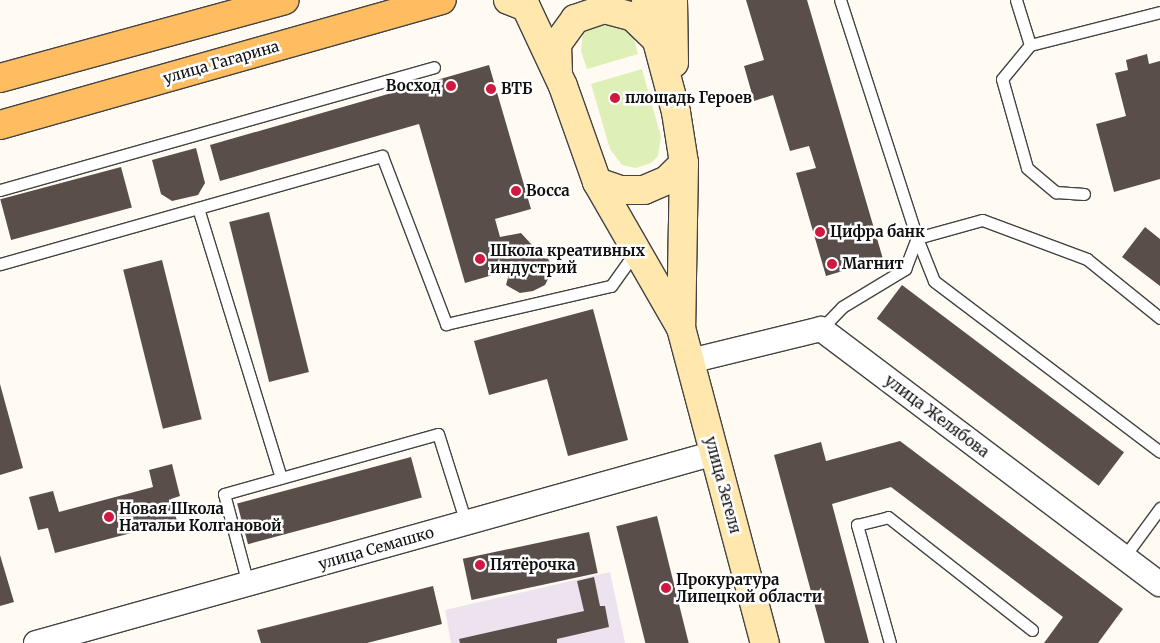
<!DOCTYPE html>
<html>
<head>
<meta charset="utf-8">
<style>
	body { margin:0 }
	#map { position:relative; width:1160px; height:643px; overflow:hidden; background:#fffaf2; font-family:Merriweather,serif }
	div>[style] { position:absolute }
	.industrial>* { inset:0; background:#ece3ef }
	.green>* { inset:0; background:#deefb7 }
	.building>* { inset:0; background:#5a4e4b; transform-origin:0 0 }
	.roads { filter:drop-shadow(1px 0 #434343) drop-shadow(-1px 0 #434343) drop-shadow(0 1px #434343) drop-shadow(0 -1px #434343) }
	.lane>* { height:11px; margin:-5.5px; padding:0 5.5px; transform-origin:5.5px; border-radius:5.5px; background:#fff }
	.street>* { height:24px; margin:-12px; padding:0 12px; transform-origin:12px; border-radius:12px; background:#fff }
	.secondary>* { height:28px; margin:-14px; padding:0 14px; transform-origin:14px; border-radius:14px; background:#ffe7ad }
	.primary>* { height:28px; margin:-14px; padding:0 14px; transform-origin:14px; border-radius:14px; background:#ffbd62 }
	.dots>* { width:14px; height:14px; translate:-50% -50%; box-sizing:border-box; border:2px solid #fff; border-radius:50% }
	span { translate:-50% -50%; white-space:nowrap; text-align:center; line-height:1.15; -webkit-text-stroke:5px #fff; paint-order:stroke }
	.street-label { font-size:15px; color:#101010 }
	.poi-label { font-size:15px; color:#101010; font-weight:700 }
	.right { translate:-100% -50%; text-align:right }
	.left { translate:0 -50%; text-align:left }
</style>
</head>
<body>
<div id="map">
	<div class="industrial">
		<i style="clip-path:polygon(610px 572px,625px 643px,451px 643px,445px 610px)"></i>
	</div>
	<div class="green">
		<i style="clip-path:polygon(595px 20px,620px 20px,633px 36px,638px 54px,587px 69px,581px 51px,583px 30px)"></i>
		<i style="clip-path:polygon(642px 69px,661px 137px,658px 156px,651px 163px,636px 168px,622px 165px,610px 149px,591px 84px)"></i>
	</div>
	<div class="building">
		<i style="clip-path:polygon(746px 0,807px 0,883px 259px,826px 276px,796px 173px,816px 168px,809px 146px,790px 151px,773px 95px,754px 101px,744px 66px,764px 60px)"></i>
		<i style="clip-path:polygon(1147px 54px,1149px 64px,1160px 61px,1160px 179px,1114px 192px,1096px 124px,1126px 116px,1115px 73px,1128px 70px,1126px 60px)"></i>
		<i style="clip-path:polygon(489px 65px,531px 209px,495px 219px,500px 237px,521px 233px,532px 245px,544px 250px,553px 269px,545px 285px,533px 291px,520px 293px,506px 285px,510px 270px,465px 283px,419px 124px,220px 181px,210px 145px)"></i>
		<i style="clip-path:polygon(196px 148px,205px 183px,198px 195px,172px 201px,161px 194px,152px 160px)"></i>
		<i style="left:121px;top:167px;width:42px;height:125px;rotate:75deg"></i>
		<i style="left:269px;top:212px;width:165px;height:41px;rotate:76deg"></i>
		<i style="clip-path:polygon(1145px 227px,1160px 239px,1160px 286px,1122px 257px)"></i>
		<i style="left:162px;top:260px;width:164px;height:40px;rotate:76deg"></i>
		<i style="left:902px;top:285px;width:278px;height:42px;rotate:37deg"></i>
		<i style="clip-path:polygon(593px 309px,628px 440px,568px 456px,547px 379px,489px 395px,474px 341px)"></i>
		<i style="clip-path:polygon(0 384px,23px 468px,0 475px)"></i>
		<i style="clip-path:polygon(900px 441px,1123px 609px,1098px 643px,1044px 643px,1063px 617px,891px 487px,832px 504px,869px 643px,825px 643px,774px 455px,821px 442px,826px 461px)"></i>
		<i style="left:411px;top:457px;width:42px;height:180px;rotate:75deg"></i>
		<i style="clip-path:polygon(172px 464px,180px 496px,171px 499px,177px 521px,55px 553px,48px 528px,38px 530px,29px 497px,53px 491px,59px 512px,153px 487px,149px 470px)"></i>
		<i style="left:657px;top:516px;width:131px;height:42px;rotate:76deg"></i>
		<i style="left:589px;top:532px;width:42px;height:129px;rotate:78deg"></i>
		<i style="clip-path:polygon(0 555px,14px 602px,0 606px)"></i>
		<i style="clip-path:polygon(594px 577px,600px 606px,605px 606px,609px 627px,557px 639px,557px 643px,460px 643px,459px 639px,584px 611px,577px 581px)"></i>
		<i style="clip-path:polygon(433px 586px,442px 624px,367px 643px,261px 643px,257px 630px)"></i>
	</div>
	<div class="roads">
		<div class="lane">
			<i style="left:1016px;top:0;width:47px;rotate:72.7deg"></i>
			<i style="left:1030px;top:45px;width:134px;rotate:-14.2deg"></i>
			<i style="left:1030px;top:45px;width:44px;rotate:129.5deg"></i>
			<i style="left:1002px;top:79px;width:92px;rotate:74.3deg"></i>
			<i style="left:1027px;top:168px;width:38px;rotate:40deg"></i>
			<i style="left:1056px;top:192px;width:28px;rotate:4deg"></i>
			<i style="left:0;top:190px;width:451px;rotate:-15.8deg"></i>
			<i style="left:198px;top:208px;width:282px;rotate:72.9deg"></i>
			<i style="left:0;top:264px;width:397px;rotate:-15.8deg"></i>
			<i style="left:382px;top:156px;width:180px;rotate:69.1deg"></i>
			<i style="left:446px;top:324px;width:169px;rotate:-13deg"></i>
			<i style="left:611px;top:286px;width:43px;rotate:-54.5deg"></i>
			<i style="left:1160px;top:318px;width:94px;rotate:-141.1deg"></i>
			<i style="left:1087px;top:259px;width:112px;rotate:-159.6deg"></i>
			<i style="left:982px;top:220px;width:67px;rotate:164.5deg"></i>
			<i style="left:917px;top:238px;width:46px;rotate:68.4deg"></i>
			<i style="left:934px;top:281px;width:283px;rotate:37.1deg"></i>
			<i style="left:821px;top:329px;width:30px;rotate:-46deg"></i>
			<i style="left:842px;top:307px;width:74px;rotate:-31.1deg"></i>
			<i style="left:905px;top:269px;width:33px;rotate:-69deg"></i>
			<i style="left:917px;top:238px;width:250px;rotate:-107.9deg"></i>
			<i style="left:1124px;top:557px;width:61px;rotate:-53.7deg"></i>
			<i style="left:248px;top:584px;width:93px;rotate:-104.9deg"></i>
			<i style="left:224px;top:494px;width:222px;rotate:-15.7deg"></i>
			<i style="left:438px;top:434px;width:93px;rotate:72.5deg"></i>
			<i style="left:890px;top:643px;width:123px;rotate:-105.6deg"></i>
			<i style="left:857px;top:525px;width:32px;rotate:-14deg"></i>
			<i style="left:888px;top:517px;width:183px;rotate:38.1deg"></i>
		</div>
		<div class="street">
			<i style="left:690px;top:361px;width:135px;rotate:-13.7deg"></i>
			<i style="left:821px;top:329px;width:424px;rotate:37deg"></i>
			<i style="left:36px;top:643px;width:705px;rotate:-15.63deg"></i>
		</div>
		<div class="secondary">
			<i style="left:508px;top:0;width:19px;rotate:21deg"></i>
			<i style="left:526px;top:7px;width:87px;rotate:64.9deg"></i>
			<i style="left:563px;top:86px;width:102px;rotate:70.5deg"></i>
			<i style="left:597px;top:182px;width:168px;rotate:60.1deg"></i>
			<i style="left:681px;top:328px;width:326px;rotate:75.1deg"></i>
			<i style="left:646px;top:0;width:116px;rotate:75deg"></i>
			<i style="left:676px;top:112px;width:52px;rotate:81.1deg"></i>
			<i style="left:684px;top:163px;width:165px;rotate:91deg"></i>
			<i style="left:673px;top:0;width:63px;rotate:89.1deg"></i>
			<i style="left:558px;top:73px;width:29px;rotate:-92deg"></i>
			<i style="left:557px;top:44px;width:31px;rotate:-54deg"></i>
			<i style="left:575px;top:19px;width:31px;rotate:-19deg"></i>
			<i style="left:604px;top:9px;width:30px;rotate:15deg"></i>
			<i style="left:633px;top:17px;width:33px;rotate:44deg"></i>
			<i style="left:597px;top:182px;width:24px;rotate:19deg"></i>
			<i style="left:620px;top:190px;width:24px"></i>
			<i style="left:644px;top:190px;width:25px;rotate:-23deg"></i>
			<i style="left:667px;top:180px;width:24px;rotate:-45deg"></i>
		</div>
		<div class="primary">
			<i style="left:0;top:78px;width:295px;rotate:-15.3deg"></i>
			<i style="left:0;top:125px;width:459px;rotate:-15.8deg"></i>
		</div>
	</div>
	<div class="dots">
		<i style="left:451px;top:86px;background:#d01841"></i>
		<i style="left:491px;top:89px;background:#d01841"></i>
		<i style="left:615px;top:98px;background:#d01841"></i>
		<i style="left:516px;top:191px;background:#d01841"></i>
		<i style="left:820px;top:232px;background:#d01841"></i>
		<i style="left:480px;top:259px;background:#d01841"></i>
		<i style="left:832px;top:264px;background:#d01841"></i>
		<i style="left:109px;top:517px;background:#d01841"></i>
		<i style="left:480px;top:565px;background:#d01841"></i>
		<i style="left:666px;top:588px;background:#d01841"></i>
	</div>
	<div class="street-label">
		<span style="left:221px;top:62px;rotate:-16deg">улица Гагарина</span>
		<span style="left:937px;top:416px;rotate:37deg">улица Желябова</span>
		<span style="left:723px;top:485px;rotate:75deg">улица Зегеля</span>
		<span style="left:376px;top:548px;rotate:-16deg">улица Семашко</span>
	</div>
	<div class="poi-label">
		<span class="right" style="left:441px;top:86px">Восход</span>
		<span class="left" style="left:501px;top:89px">ВТБ</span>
		<span class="left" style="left:625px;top:98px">площадь Героев</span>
		<span class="left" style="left:526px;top:191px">Bocca</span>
		<span class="left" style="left:830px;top:232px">Цифра банк</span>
		<span class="left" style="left:490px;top:259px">Школа креативных<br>индустрий</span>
		<span class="left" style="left:842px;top:264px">Магнит</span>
		<span class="left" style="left:119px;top:517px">Новая Школа<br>Натальи Колгановой</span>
		<span class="left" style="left:490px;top:565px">Пятёрочка</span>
		<span class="left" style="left:676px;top:588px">Прокуратура<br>Липецкой области</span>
	</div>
</div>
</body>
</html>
